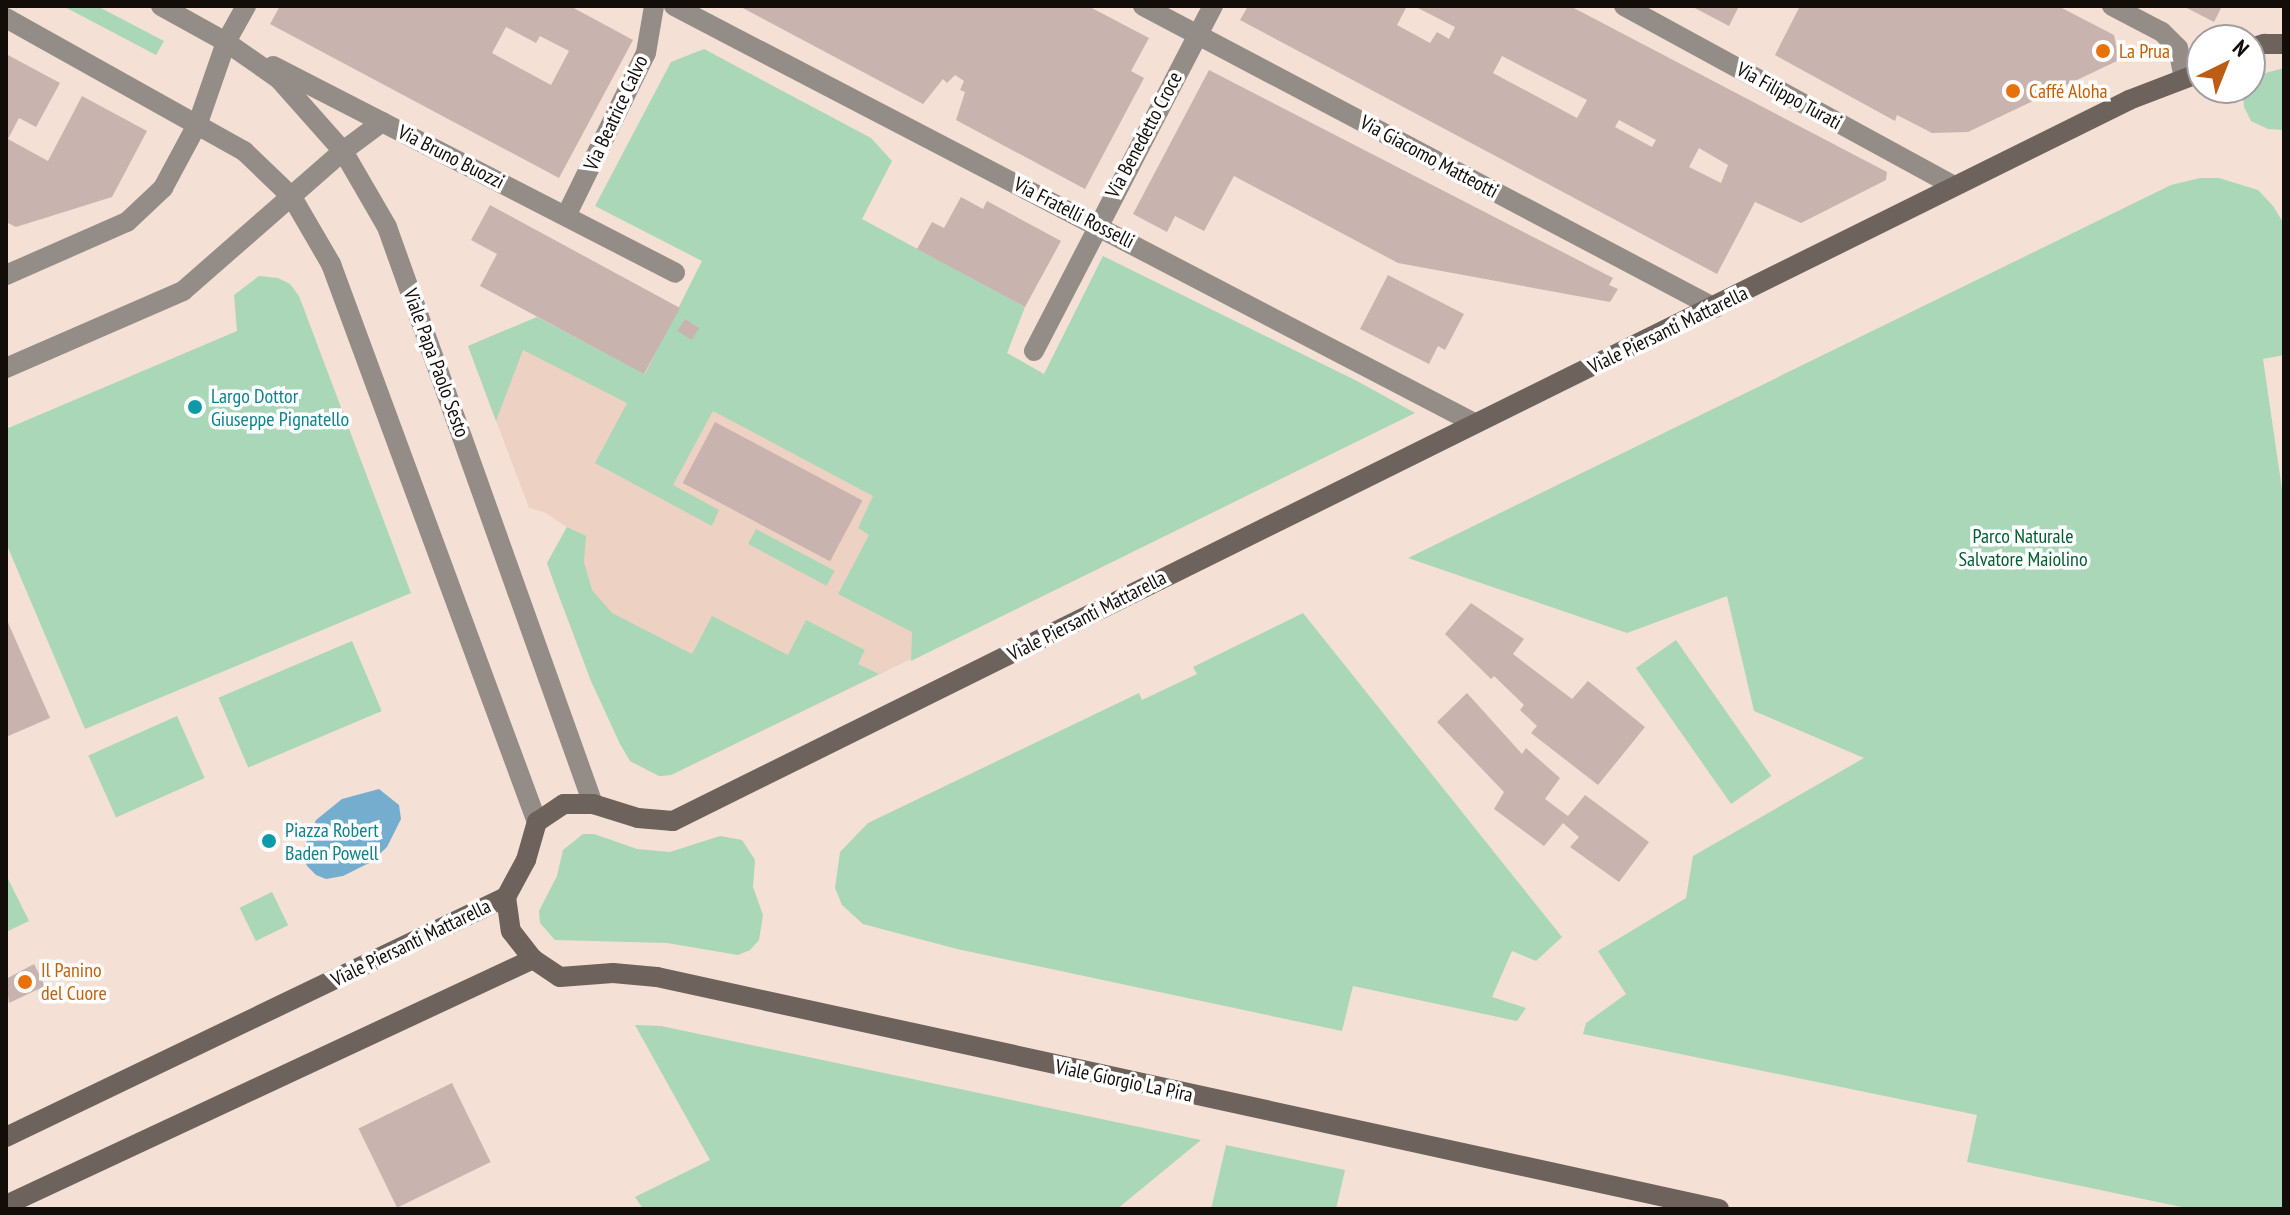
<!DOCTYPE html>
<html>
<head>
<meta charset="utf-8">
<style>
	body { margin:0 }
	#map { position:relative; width:2290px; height:1215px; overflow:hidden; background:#f4e0d5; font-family:"PT Sans Narrow",sans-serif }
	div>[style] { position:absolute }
	.built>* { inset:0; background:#edd2c3 }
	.green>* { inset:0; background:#aad7b7; transform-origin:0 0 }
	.water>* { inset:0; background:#75adcf }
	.building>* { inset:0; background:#c9b3af; transform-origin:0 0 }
	.street>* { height:20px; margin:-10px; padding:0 10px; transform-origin:10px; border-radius:10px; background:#948d87 }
	.secondary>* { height:20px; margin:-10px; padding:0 10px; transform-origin:10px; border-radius:10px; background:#6e635c }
	.dots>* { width:22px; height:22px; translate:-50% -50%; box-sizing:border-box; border:4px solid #fff; border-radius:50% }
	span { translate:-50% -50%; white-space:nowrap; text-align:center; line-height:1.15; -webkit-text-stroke:7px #fff; paint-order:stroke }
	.food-label { font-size:20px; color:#c56008 }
	.left { translate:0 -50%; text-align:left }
	.street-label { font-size:20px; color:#130d09 }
	.culture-label { font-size:20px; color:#0d838f }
	.park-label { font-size:20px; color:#025e31 }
	.frame { position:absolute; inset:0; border:8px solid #130d09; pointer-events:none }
	.north { position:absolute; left:2186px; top:24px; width:80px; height:80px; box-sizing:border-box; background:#fff; border:2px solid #a19e9d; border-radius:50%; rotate:43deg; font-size:22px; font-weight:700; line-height:32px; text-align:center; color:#130d09 }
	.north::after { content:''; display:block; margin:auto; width:28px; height:36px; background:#bc5d16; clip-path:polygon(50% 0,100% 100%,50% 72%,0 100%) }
</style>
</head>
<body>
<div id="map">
	<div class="built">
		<i style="clip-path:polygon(680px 308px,1131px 553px,671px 775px,659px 776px,630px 761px,591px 681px,547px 563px,567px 527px,544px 512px,529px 508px,468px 346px,537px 317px,644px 374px)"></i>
	</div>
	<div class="green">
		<i style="clip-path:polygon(63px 6px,97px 6px,164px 41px,156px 55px)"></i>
		<i style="clip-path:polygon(704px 49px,871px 138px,892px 161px,862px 219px,1025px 307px,1007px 353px,1044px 374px,1103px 256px,1357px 381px,1415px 413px,911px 661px,912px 632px,838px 594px,869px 535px,858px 528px,873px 496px,713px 411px,673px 485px,719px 510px,712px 526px,595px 463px,627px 403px,523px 350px,496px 421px,468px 346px,537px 317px,645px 374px,702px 261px,595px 206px,671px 62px)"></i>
		<i style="clip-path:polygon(2284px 68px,2284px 130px,2268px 129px,2251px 121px,2244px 107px,2243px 96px,2258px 75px)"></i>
		<i style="clip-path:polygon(2200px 178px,2219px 178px,2258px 190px,2273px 206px,2284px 224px,2284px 355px,2263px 359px,2284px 503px,2284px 1209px,2191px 1209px,1967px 1162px,1977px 1115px,1583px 1034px,1586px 1023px,1626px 994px,1598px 951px,1686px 898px,1693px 856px,1864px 758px,1754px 711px,1727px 596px,1627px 633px,1408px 558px,2171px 185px)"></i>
		<i style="clip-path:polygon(259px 276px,278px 278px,290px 284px,299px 296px,411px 593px,85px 729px,6px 543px,6px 429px,237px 331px,234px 295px)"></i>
		<i style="clip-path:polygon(567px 527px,586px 536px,584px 562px,592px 590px,612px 613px,692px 654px,712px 616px,788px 655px,806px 620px,865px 650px,858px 664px,879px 674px,671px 775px,659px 776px,630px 761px,620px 744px,591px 681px,554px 583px,547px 563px)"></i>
		<i style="left:756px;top:529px;width:89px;height:17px;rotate:28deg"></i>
		<i style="clip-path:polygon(1303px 613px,1562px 937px,1536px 961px,1512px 951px,1492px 997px,1526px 1008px,1517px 1021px,1353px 986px,1342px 1031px,957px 949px,863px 924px,842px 905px,835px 888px,840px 852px,868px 823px,1139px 693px,1142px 700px,1197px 674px,1193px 667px)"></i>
		<i style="left:1676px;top:640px;width:166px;height:49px;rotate:55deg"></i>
		<i style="left:352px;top:641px;width:76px;height:145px;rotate:67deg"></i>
		<i style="left:177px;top:716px;width:68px;height:97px;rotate:66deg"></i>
		<i style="clip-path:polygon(583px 834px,594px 834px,637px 849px,670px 852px,720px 836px,742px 840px,755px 860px,753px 887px,763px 915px,759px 940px,750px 950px,738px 955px,667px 943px,555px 940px,540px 923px,539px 911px,557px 876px,563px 850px)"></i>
		<i style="clip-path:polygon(6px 875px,29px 921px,6px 932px)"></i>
		<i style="left:272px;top:892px;width:37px;height:36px;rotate:64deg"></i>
		<i style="clip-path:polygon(635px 1025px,661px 1026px,1201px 1140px,1117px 1209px,643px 1209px,635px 1197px,710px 1160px)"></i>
		<i style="clip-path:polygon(1226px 1145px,1345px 1170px,1336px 1209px,1211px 1209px)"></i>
	</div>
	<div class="water">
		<i style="clip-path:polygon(379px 789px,399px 805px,401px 819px,387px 847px,371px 862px,343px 876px,326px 879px,316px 875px,307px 866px,302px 852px,316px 820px,342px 799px)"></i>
	</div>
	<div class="building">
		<i style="clip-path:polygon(evenodd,280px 6px,570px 6px,633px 40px,559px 178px,270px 24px,280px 6px,506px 27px,536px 43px,540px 36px,569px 51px,551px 85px,492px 53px,506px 27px)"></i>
		<i style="clip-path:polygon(739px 6px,1088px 6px,1149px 38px,1131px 71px,1144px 78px,1085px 189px,956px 120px,965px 92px,960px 90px,964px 81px,955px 75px,947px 83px,943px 79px,923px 104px)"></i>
		<i style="clip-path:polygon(evenodd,1248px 6px,1407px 6px,1397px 25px,1430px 43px,1437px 32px,1449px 39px,1455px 27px,1414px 6px,1570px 6px,1887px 172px,1886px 180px,1801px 223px,1755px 202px,1717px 274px,1240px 20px,1248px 6px,1502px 56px,1587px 100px,1577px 118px,1493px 73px,1502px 56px,1248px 6px,1619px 120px,1656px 140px,1652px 147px,1615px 127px,1619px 120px,1248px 6px,1699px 148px,1728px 165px,1721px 183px,1689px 167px,1699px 148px)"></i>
		<i style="clip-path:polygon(1691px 6px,1739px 6px,1729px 26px)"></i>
		<i style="clip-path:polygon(1800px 6px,2058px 6px,2114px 35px,2119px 60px,1968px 132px,1932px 133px,1897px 115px,1895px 121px,1775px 55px)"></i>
		<i style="clip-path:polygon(2183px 6px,2222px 6px,2214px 22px)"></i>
		<i style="clip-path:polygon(6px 54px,60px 83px,36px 127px,19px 118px,8px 139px,48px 161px,82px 96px,147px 131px,112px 197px,16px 227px,6px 222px)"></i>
		<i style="clip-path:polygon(1209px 70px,1613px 278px,1609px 285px,1618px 289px,1610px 302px,1398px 263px,1234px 176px,1204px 231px,1175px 216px,1167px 232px,1133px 214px)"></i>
		<i style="clip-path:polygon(961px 197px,983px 209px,987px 201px,1061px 241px,1025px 307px,917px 249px,932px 222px,944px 228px)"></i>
		<i style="clip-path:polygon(490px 205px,680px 308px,644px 374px,480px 286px,497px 254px,471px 240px)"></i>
		<i style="clip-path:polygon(1388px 275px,1464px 314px,1445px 350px,1438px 346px,1429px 364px,1360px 329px)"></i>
		<i style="left:685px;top:319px;width:17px;height:14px;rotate:33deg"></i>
		<i style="left:715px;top:422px;width:167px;height:69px;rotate:28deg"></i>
		<i style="clip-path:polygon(1471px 603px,1524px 639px,1513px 654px,1572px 699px,1588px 681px,1645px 727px,1598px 785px,1531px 733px,1537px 726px,1520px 710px,1524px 705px,1494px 676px,1491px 679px,1445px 634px)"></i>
		<i style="clip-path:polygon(6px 618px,50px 718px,6px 737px)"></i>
		<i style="clip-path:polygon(1467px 693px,1522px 754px,1526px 748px,1560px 778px,1545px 799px,1568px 816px,1585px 795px,1649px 842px,1619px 882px,1570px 847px,1579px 837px,1563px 823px,1544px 846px,1494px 809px,1504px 792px,1437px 722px)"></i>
		<i style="clip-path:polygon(34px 964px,45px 986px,9px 1003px,6px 979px)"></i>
		<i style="left:452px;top:1083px;width:88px;height:104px;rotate:64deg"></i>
	</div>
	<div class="street">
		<i style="left:161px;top:6px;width:74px;rotate:29deg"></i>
		<i style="left:226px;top:42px;width:65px;rotate:34.9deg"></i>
		<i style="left:279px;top:79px;width:96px;rotate:48.4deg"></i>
		<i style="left:343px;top:151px;width:88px;rotate:59.9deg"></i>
		<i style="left:387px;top:227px;width:613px;rotate:70.35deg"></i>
		<i style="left:674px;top:6px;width:902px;rotate:27.53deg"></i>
		<i style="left:1143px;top:6px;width:647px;rotate:27.83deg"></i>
		<i style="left:1624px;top:6px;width:376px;rotate:28.6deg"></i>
		<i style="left:2112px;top:6px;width:56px;rotate:27.5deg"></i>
		<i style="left:2162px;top:32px;width:23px;rotate:45deg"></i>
		<i style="left:2178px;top:48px;width:31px;rotate:79deg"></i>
		<i style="left:6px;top:18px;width:273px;rotate:29.2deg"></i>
		<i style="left:244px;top:151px;width:66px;rotate:43.8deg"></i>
		<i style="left:292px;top:197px;width:78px;rotate:59.8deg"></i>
		<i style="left:331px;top:264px;width:595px;rotate:69.74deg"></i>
		<i style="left:273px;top:66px;width:452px;rotate:27.2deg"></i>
		<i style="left:566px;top:216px;width:182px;rotate:-63.9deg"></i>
		<i style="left:646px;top:53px;width:48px;rotate:-80.3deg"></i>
		<i style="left:6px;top:275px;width:132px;rotate:-23.7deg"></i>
		<i style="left:127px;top:222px;width:50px;rotate:-43.4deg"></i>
		<i style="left:163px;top:188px;width:74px;rotate:-61.7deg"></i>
		<i style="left:198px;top:123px;width:86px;rotate:-70.9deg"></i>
		<i style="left:226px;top:42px;width:41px;rotate:-60.9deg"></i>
		<i style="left:1034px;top:351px;width:389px;rotate:-62.6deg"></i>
		<i style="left:6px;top:368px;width:193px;rotate:-23.5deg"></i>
		<i style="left:183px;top:291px;width:213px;rotate:-41.2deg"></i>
		<i style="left:343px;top:151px;width:49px;rotate:-36.6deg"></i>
	</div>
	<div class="secondary">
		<i style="left:2250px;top:48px;width:15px;rotate:-16deg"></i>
		<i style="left:2264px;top:44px;width:20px"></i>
		<i style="left:506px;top:897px;width:34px;rotate:82deg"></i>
		<i style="left:511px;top:931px;width:36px;rotate:52deg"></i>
		<i style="left:533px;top:959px;width:32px;rotate:34deg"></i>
		<i style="left:560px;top:977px;width:53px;rotate:-4.3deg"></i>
		<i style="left:613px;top:973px;width:44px;rotate:5.2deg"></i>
		<i style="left:657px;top:977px;width:1087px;rotate:12.32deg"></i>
		<i style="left:6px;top:1137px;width:555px;rotate:-25.64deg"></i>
		<i style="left:506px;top:897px;width:42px;rotate:-61.6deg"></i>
		<i style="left:526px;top:860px;width:40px;rotate:-74deg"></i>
		<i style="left:537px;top:822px;width:32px;rotate:-34deg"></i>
		<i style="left:564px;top:804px;width:29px"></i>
		<i style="left:593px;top:804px;width:47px;rotate:17.3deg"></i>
		<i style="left:638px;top:818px;width:35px;rotate:5deg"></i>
		<i style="left:673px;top:821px;width:1625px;rotate:-26.34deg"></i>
		<i style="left:2129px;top:100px;width:78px;rotate:-21deg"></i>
		<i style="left:6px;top:1205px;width:582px;rotate:-25.02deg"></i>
	</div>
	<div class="dots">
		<i style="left:2103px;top:51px;background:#e8710a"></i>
		<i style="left:2013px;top:91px;background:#e8710a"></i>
		<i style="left:195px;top:407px;background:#0f9aa8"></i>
		<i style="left:269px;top:841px;background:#0f9aa8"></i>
		<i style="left:25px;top:982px;background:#e8710a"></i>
	</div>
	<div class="food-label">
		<span class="left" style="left:2119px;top:51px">La Prua</span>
		<span class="left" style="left:2029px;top:91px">Caffé Aloha</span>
		<span class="left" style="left:41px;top:982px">Il Panino<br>del Cuore</span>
	</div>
	<div class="street-label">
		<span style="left:1789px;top:96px;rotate:29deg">Via Filippo Turati</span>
		<span style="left:616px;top:113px;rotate:-65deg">Via Beatrice Calvo</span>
		<span style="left:1144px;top:135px;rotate:-62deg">Via Benedetto Croce</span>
		<span style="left:451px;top:157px;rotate:27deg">Via Bruno Buozzi</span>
		<span style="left:1429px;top:157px;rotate:28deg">Via Giacomo Matteotti</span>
		<span style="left:1074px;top:213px;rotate:27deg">Via Fratelli Rosselli</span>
		<span style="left:1668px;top:330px;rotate:-26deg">Viale Piersanti Mattarella</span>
		<span style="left:436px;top:363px;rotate:70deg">Viale Papa Paolo Sesto</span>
		<span style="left:1087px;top:616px;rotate:-27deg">Viale Piersanti Mattarella</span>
		<span style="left:411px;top:943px;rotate:-26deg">Viale Piersanti Mattarella</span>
		<span style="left:1124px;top:1081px;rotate:12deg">Viale Giorgio La Pira</span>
	</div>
	<div class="culture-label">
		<span class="left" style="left:211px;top:408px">Largo Dottor<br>Giuseppe Pignatello</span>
		<span class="left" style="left:285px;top:842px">Piazza Robert<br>Baden Powell</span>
	</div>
	<div class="park-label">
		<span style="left:2023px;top:548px">Parco Naturale<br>Salvatore Maiolino</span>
	</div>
	<div class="frame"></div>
	<div class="north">N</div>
</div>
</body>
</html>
